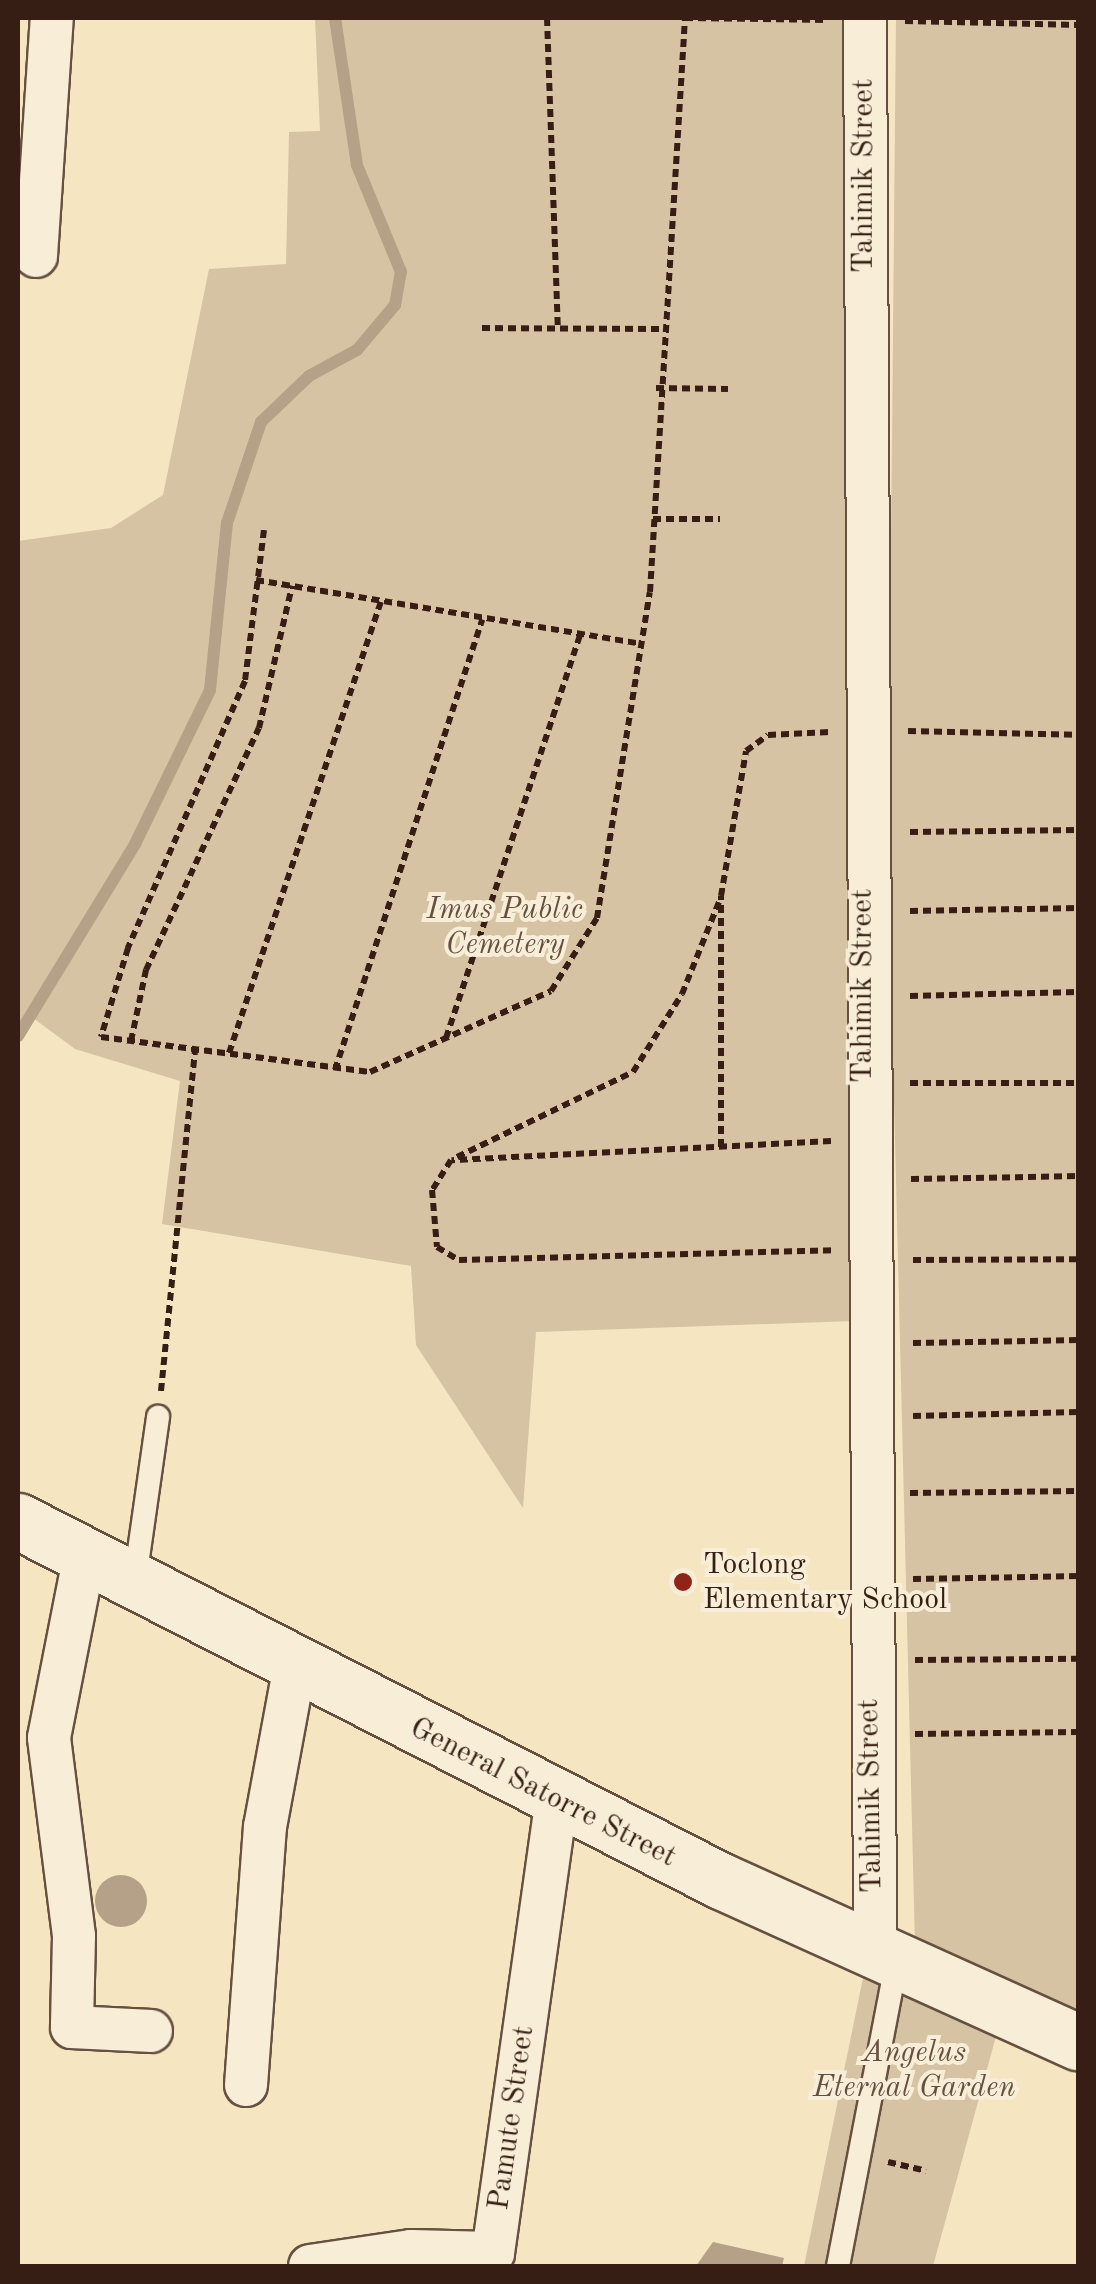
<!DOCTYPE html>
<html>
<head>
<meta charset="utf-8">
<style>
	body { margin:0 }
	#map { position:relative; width:1096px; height:2284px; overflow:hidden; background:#f5e5c1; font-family:"Old Standard TT",serif }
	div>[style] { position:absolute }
	.green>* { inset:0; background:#d5c3a4 }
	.water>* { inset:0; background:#b4a187 }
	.round { border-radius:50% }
	.stream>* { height:12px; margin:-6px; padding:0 6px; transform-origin:6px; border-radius:6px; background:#b4a187 }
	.path>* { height:6px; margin-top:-3px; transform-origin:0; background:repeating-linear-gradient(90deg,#361e15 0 8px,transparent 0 13px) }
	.roads { filter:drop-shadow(2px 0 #665040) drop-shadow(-2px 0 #665040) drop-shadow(0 2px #665040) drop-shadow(0 -2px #665040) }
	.lane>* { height:22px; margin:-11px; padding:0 11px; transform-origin:11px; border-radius:11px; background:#f8eed7 }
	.street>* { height:42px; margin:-21px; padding:0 21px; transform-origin:21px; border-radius:21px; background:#f8eed7 }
	.secondary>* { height:55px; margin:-27.5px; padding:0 27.5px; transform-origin:27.5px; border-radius:27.5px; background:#f8eed7 }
	.dots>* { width:28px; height:28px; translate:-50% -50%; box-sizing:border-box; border:5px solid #f8eed7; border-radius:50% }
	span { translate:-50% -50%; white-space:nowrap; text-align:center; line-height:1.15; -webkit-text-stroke:8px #f8eed7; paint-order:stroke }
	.street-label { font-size:30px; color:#361e15 }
	.park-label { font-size:30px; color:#665040; font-style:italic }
	.poi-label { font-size:30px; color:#361e15 }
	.left { translate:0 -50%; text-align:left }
	.frame { position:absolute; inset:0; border:20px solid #361e15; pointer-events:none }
</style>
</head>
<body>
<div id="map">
	<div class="green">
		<i style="clip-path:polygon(315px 18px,853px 18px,853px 1321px,536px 1332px,523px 1508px,416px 1345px,411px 1266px,162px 1224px,180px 1081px,75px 1049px,29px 1015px,18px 1029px,18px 541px,111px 528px,163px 495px,209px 269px,286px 264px,289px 132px,320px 131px)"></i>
		<i style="clip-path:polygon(896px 18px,1078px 18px,1078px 2020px,915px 1945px,888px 857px)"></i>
		<i style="clip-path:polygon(864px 1973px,998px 2029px,933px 2266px,804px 2266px)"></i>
	</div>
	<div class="water">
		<i class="round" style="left:95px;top:1875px;width:52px;height:52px"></i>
		<i style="clip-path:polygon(713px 2242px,784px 2258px,782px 2266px,696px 2266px)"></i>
	</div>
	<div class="stream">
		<i style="left:18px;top:1036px;width:225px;rotate:-58.6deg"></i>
		<i style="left:135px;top:844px;width:171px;rotate:-64deg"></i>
		<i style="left:210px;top:690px;width:168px;rotate:-84.2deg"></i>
		<i style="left:227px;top:523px;width:107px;rotate:-71.4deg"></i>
		<i style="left:261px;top:422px;width:66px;rotate:-43.8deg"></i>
		<i style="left:309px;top:376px;width:55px;rotate:-28.4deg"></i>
		<i style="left:357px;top:350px;width:59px;rotate:-49.8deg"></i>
		<i style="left:395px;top:305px;width:34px;rotate:-80deg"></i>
		<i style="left:401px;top:272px;width:116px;rotate:-112.4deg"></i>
		<i style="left:357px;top:165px;width:149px;rotate:-98.5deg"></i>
	</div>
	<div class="path">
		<i style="left:547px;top:18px;width:310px;rotate:88deg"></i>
		<i style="left:685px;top:18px;width:142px;rotate:0.8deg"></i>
		<i style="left:905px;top:21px;width:173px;rotate:1.3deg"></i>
		<i style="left:482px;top:328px;width:177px;rotate:0.3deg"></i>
		<i style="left:656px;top:388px;width:72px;rotate:0.8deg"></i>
		<i style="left:653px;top:519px;width:67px"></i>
		<i style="left:264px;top:530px;width:152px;rotate:97.2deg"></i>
		<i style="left:245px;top:681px;width:292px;rotate:113.7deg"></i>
		<i style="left:128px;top:948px;width:93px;rotate:106.9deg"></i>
		<i style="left:101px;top:1037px;width:271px;rotate:7.4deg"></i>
		<i style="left:370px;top:1072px;width:198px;rotate:-24.1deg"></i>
		<i style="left:551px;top:991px;width:86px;rotate:-57.8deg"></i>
		<i style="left:597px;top:918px;width:330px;rotate:-80.8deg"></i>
		<i style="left:650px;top:592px;width:575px;rotate:-86.51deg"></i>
		<i style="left:256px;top:580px;width:391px;rotate:9.4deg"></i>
		<i style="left:908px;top:731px;width:170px;rotate:1.3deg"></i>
		<i style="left:910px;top:832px;width:168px;rotate:-0.7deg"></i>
		<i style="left:910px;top:911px;width:168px;rotate:-1deg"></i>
		<i style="left:910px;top:996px;width:168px;rotate:-1.4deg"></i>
		<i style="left:446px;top:1038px;width:424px;rotate:-71.6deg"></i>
		<i style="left:131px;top:1041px;width:73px;rotate:-78.1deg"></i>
		<i style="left:146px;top:970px;width:267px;rotate:-65deg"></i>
		<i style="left:259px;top:728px;width:146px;rotate:-76.9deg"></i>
		<i style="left:229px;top:1053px;width:476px;rotate:-71.4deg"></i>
		<i style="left:335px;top:1070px;width:474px;rotate:-71.9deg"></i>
		<i style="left:910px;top:1083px;width:168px"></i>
		<i style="left:831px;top:1141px;width:380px;rotate:177.1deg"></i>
		<i style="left:451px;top:1160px;width:36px;rotate:122deg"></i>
		<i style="left:432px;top:1190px;width:57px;rotate:85deg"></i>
		<i style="left:437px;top:1247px;width:26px;rotate:31deg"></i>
		<i style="left:459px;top:1260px;width:376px;rotate:-1.5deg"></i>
		<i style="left:721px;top:1147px;width:251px;rotate:-90deg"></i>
		<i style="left:721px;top:896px;width:147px;rotate:-80.2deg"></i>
		<i style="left:746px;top:751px;width:27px;rotate:-36deg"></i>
		<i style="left:768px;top:735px;width:62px;rotate:-2.8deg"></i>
		<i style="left:457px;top:1157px;width:195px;rotate:-25.8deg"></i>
		<i style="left:633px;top:1072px;width:92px;rotate:-57.9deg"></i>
		<i style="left:682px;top:994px;width:99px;rotate:-68.1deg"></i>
		<i style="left:911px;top:1179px;width:167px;rotate:-1deg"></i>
		<i style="left:913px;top:1260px;width:165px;rotate:-0.3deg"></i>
		<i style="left:913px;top:1343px;width:165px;rotate:-1deg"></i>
		<i style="left:161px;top:1391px;width:344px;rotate:-84.3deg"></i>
		<i style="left:913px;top:1416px;width:165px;rotate:-1.4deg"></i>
		<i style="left:910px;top:1493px;width:168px;rotate:-0.7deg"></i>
		<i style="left:913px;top:1579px;width:165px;rotate:-1deg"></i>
		<i style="left:915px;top:1660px;width:163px;rotate:-0.4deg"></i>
		<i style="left:915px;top:1734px;width:163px;rotate:-0.7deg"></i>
		<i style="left:888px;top:2162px;width:39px;rotate:13deg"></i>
	</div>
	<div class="roads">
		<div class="lane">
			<i style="left:135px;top:1579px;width:164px;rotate:-81.9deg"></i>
			<i style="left:838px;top:2266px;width:308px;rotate:-79.1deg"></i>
		</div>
		<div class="street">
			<i style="left:865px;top:18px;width:1936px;rotate:89.7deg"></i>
			<i style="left:36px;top:256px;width:239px;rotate:-86.2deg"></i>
			<i style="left:85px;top:1554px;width:187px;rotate:101.1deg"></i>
			<i style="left:49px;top:1738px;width:200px;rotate:82.8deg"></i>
			<i style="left:74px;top:1936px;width:91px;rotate:91.3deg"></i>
			<i style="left:72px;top:2027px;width:79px;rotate:2.9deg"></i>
			<i style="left:246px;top:2085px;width:259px;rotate:-85.8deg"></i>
			<i style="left:265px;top:1827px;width:165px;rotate:-79.5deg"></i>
			<i style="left:310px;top:2266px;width:102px;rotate:-8.4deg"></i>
			<i style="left:411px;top:2251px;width:82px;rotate:1.4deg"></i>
			<i style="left:493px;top:2253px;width:457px;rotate:-82deg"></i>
		</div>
		<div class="secondary">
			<i style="left:18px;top:1521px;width:790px;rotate:27.12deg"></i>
			<i style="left:721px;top:1881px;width:392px;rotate:24.3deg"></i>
		</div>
	</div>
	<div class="dots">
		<i style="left:683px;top:1582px;background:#8f2418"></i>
	</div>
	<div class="street-label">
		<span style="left:864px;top:176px;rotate:-90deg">Tahimik Street</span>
		<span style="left:863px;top:986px;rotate:-90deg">Tahimik Street</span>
		<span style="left:543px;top:1793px;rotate:27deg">General Satorre Street</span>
		<span style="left:871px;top:1796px;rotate:-91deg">Tahimik Street</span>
		<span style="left:512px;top:2118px;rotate:-82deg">Pamute Street</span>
	</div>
	<div class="park-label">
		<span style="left:505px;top:927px">Imus Public<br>Cemetery</span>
		<span style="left:914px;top:2070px">Angelus<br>Eternal Garden</span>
	</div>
	<div class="poi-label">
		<span class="left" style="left:703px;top:1582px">Toclong<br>Elementary School</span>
	</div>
	<div class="frame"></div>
</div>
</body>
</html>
